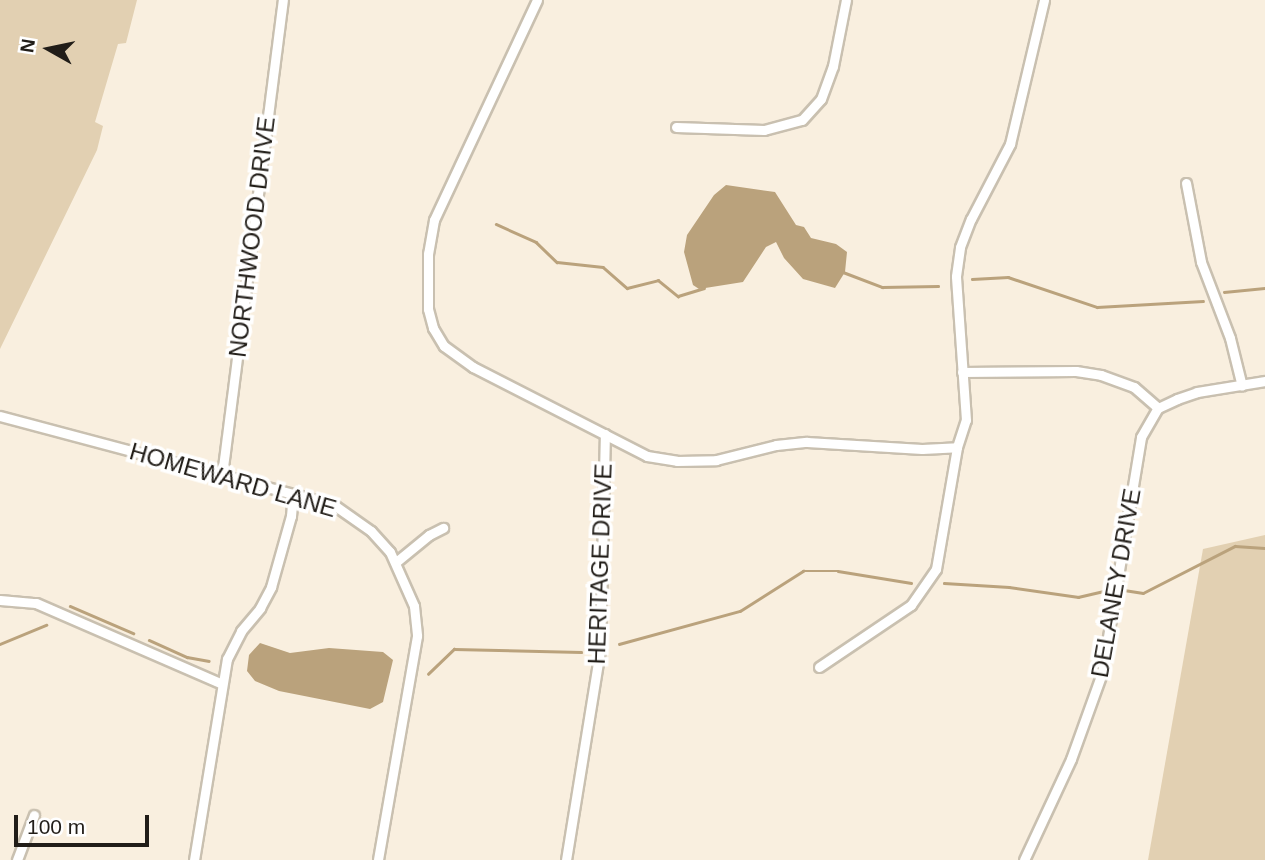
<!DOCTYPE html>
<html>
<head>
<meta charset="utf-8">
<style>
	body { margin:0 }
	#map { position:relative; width:1265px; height:860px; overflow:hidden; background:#f9efdf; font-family:Helvetica,sans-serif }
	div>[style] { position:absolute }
	.green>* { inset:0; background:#e2d0b2 }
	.water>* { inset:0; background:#baa27c }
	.stream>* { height:2.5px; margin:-1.25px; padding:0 1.25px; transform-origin:1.25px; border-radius:1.25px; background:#baa27c }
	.roads { filter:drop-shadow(2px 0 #c9c0b0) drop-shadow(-2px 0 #c9c0b0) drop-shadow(0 2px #c9c0b0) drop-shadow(0 -2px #c9c0b0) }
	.minor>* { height:9px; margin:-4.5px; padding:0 4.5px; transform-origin:4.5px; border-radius:4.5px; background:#fff }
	span { translate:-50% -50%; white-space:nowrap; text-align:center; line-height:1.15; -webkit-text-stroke:7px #fff; paint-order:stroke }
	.street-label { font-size:24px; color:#211d18 }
	.north { position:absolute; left:14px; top:14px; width:70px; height:70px; -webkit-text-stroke:5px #fff; paint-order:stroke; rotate:279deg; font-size:19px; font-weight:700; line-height:28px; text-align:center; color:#211d18 }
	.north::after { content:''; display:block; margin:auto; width:24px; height:32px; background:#211d18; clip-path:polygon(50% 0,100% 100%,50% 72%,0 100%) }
	.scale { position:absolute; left:14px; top:815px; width:135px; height:32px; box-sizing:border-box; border:4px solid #211d18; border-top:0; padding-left:9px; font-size:21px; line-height:24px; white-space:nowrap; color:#211d18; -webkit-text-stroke:5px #fff; paint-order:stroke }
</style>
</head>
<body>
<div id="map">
	<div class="green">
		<i style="clip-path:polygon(0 0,137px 0,126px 43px,118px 44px,95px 122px,103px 126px,97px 150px,0 349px)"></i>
		<i style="clip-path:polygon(1265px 535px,1265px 860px,1148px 860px,1203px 549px)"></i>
	</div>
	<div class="water">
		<i style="clip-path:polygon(726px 185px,775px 192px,796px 225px,804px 227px,811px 238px,836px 244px,847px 252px,845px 272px,835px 288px,803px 279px,784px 258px,776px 242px,766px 247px,743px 282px,699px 289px,693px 285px,684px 252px,687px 235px,714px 195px)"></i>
		<i style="clip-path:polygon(260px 643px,290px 653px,329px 648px,383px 652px,393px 660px,383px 702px,370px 709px,279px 691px,255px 681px,247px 671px,249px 655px)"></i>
	</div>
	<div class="stream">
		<i style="left:496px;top:224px;width:44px;rotate:24.2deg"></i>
		<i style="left:536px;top:242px;width:29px;rotate:44deg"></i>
		<i style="left:557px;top:262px;width:46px;rotate:6.2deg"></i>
		<i style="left:603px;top:267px;width:32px;rotate:41deg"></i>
		<i style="left:627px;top:288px;width:32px;rotate:-14deg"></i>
		<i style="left:658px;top:280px;width:26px;rotate:39deg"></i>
		<i style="left:678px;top:296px;width:27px;rotate:-17deg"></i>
		<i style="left:843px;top:272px;width:42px;rotate:21deg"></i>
		<i style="left:882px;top:287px;width:56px;rotate:-1deg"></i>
		<i style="left:972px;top:279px;width:36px;rotate:-3deg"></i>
		<i style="left:1008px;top:277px;width:94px;rotate:18.6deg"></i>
		<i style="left:1097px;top:307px;width:106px;rotate:-3.2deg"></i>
		<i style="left:1224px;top:292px;width:41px;rotate:-5.6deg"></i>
		<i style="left:944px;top:583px;width:65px;rotate:3.5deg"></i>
		<i style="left:1009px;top:587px;width:70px;rotate:8.2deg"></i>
		<i style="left:1078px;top:597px;width:27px;rotate:-13deg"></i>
		<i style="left:1124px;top:590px;width:19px;rotate:9deg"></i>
		<i style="left:1143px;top:593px;width:103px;rotate:-27.1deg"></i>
		<i style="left:1235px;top:546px;width:30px;rotate:4deg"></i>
		<i style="left:70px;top:606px;width:69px;rotate:23.2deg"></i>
		<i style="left:149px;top:640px;width:42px;rotate:24.1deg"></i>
		<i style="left:187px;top:657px;width:22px;rotate:10deg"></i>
		<i style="left:0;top:644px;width:50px;rotate:-22.4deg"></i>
		<i style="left:619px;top:644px;width:125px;rotate:-15.3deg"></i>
		<i style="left:740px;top:611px;width:75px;rotate:-32.4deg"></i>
		<i style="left:803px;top:571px;width:35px"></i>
		<i style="left:838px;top:571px;width:74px;rotate:9.3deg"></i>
		<i style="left:428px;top:674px;width:36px;rotate:-44deg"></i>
		<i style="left:454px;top:649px;width:127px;rotate:1.4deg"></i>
	</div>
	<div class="roads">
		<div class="minor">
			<i style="left:537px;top:0;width:243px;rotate:115.1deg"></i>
			<i style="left:434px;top:220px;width:35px;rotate:100deg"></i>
			<i style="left:428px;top:254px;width:55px;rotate:90deg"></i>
			<i style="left:428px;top:309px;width:20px;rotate:75deg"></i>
			<i style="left:433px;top:328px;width:21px;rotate:59deg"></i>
			<i style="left:444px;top:346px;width:36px;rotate:36deg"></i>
			<i style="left:473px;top:367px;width:195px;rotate:27.1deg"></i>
			<i style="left:647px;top:456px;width:30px;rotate:9deg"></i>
			<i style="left:677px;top:461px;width:39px;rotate:-1deg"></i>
			<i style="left:716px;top:460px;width:62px;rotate:-14deg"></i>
			<i style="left:776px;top:445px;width:31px;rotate:-6deg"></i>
			<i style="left:807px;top:442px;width:115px;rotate:3.5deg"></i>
			<i style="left:922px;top:449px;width:35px;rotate:-3deg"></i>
			<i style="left:676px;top:127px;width:88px;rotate:2deg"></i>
			<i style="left:764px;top:130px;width:39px;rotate:-15deg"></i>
			<i style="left:802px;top:120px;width:28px;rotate:-48deg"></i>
			<i style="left:821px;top:99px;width:35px;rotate:-70deg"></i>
			<i style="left:833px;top:66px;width:67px;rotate:-78.9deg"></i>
			<i style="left:1186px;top:183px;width:80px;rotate:79.2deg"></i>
			<i style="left:1201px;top:262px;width:81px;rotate:69.1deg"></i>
			<i style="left:1230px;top:338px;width:49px;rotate:76deg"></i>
			<i style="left:962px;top:372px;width:114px;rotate:-0.5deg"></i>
			<i style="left:1076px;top:371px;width:25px;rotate:9deg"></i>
			<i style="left:1101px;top:375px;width:35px;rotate:20deg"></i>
			<i style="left:1134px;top:387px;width:32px;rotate:41deg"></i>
			<i style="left:0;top:416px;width:346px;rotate:14.9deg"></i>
			<i style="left:334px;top:505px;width:45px;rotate:35.1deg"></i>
			<i style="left:371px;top:531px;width:28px;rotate:48deg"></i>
			<i style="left:390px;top:552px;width:59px;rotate:66deg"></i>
			<i style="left:414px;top:606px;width:30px;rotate:84deg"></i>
			<i style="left:417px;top:636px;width:227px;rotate:99.9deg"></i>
			<i style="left:222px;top:475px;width:479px;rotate:-82.7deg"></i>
			<i style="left:396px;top:562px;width:43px;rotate:-39.3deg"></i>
			<i style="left:429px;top:535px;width:16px;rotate:-27deg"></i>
			<i style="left:0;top:600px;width:36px;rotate:5deg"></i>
			<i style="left:36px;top:603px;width:201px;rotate:23.5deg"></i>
			<i style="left:819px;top:667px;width:111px;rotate:-34deg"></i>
			<i style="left:911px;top:605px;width:44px;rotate:-55.2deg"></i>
			<i style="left:936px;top:569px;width:124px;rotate:-80.2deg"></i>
			<i style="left:957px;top:447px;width:28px;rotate:-72deg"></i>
			<i style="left:966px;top:420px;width:144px;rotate:-94deg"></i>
			<i style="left:956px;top:276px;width:29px;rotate:-82deg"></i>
			<i style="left:960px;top:247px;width:30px;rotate:-69deg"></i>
			<i style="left:971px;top:219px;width:85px;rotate:-62.5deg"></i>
			<i style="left:1010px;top:144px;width:148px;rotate:-76.7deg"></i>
			<i style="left:17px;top:860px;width:48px;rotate:-69.3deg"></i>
			<i style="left:194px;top:860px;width:204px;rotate:-80.7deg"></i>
			<i style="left:227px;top:659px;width:31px;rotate:-63deg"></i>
			<i style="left:241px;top:631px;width:30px;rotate:-50deg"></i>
			<i style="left:260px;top:608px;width:24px;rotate:-62deg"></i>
			<i style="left:271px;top:587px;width:74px;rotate:-74.3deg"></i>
			<i style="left:291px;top:516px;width:22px;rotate:-85deg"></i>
			<i style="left:566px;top:860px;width:212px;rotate:-80.8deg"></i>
			<i style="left:600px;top:651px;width:217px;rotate:-88.7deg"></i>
			<i style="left:1024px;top:860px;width:111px;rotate:-65deg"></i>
			<i style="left:1071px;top:759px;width:91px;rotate:-70.2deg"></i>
			<i style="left:1102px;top:673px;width:239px;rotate:-80.6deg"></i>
			<i style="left:1141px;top:437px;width:34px;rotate:-60deg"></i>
			<i style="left:1158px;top:408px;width:21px;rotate:-25deg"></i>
			<i style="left:1177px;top:399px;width:21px;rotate:-19deg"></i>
			<i style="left:1197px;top:392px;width:69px;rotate:-9.2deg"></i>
		</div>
	</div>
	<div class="street-label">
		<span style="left:252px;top:237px;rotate:-83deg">NORTHWOOD DRIVE</span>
		<span style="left:233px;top:480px;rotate:16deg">HOMEWARD LANE</span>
		<span style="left:600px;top:564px;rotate:-88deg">HERITAGE DRIVE</span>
		<span style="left:1116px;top:583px;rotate:-80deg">DELANEY DRIVE</span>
	</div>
	<div class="north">N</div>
	<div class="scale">100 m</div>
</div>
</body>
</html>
